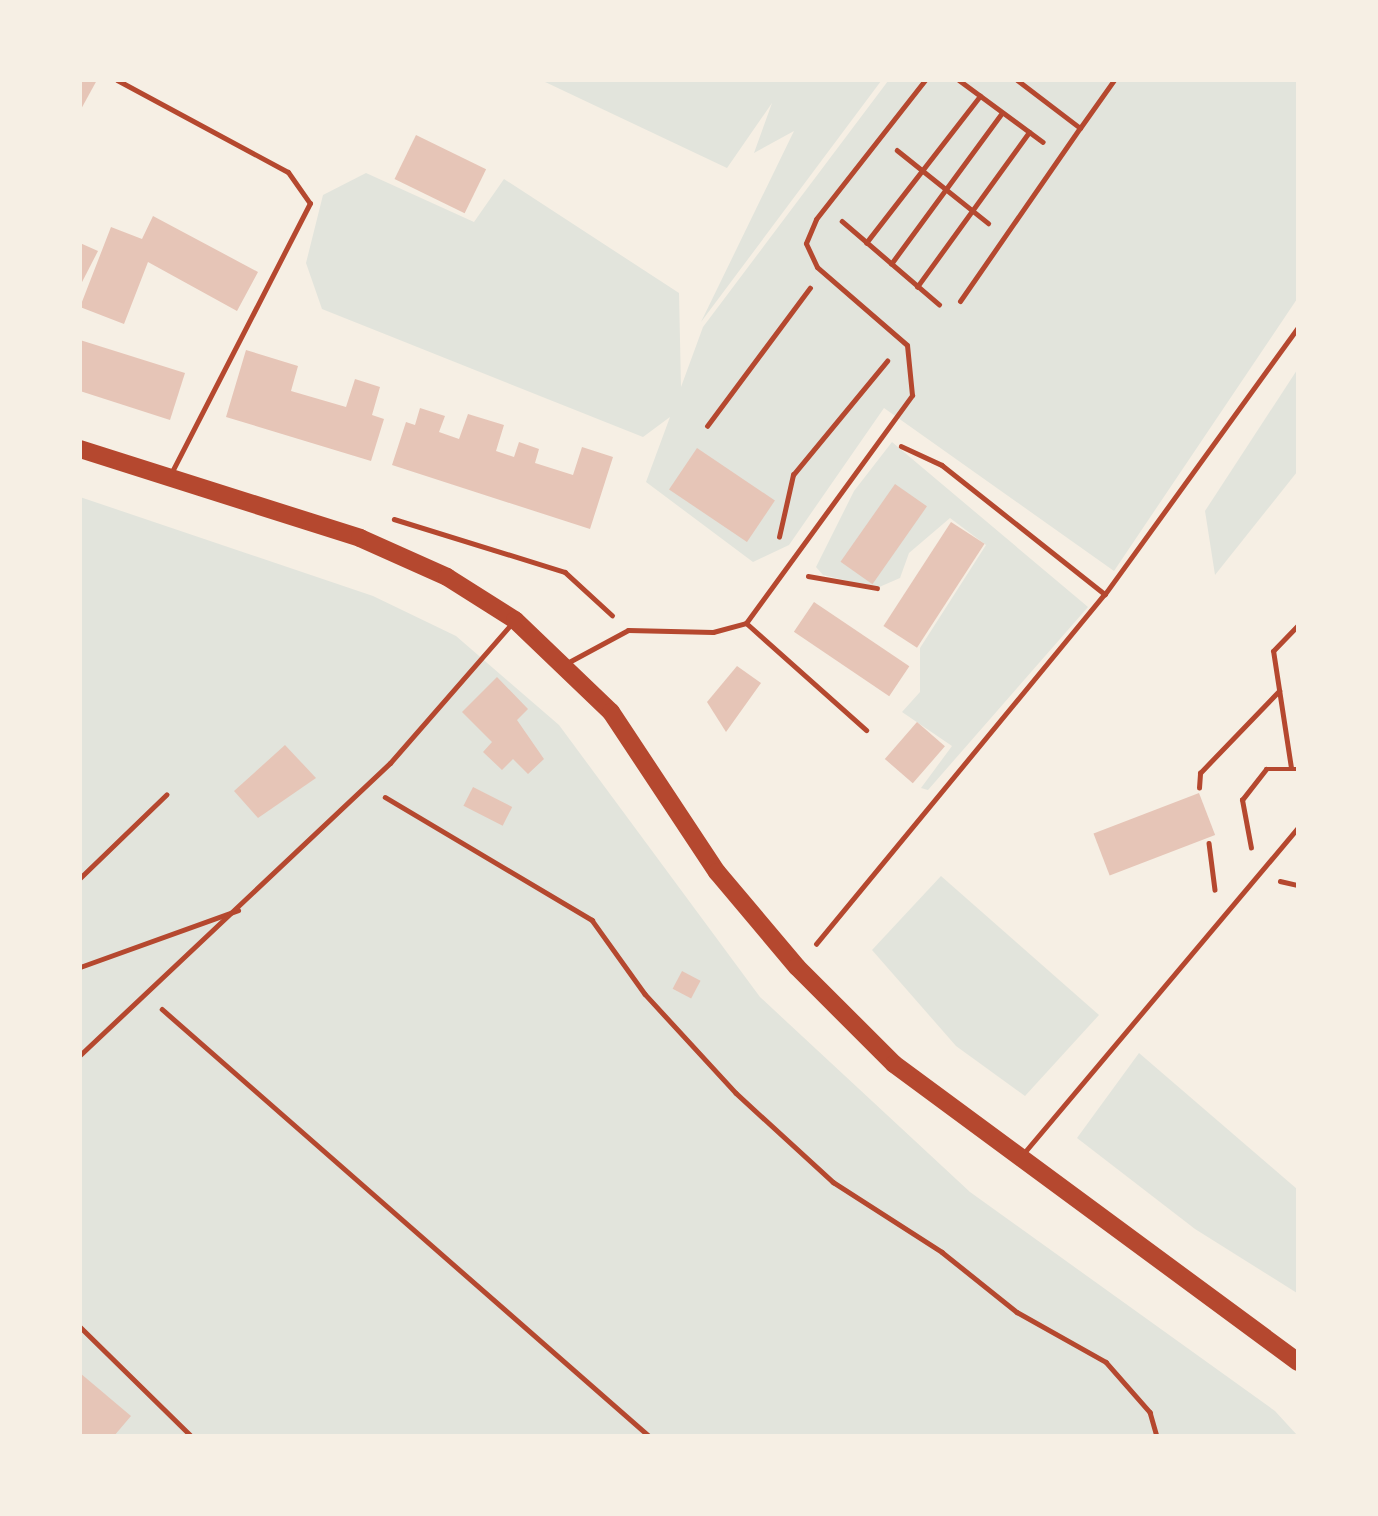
<!DOCTYPE html>
<html>
<head>
<meta charset="utf-8">
<style>
	body { margin:0 }
	#map { position:relative; width:1378px; height:1516px; overflow:hidden; background:#f6efe4; font-family:Quicksand,sans-serif }
	div>[style] { position:absolute }
	.green>* { inset:0; background:#e2e4dc }
	.building>* { inset:0; background:#e6c5b7; transform-origin:0 0 }
	.path>* { height:4.5px; margin:-2.25px; padding:0 2.25px; transform-origin:2.25px; border-radius:2.25px; background:#b5482f }
	.service>* { height:5px; margin:-2.5px; padding:0 2.5px; transform-origin:2.5px; border-radius:2.5px; background:#b5482f }
	.primary>* { height:18px; margin:-9px; padding:0 9px; transform-origin:9px; border-radius:9px; background:#b5482f }
	span { translate:-50% -50%; white-space:nowrap; text-align:center; line-height:1.15; -webkit-text-stroke:6px #f6efe4; paint-order:stroke }
	.frame { position:absolute; inset:0; border:82px solid #f6efe4; pointer-events:none }
</style>
</head>
<body>
<div id="map">
	<div class="green">
		<i style="clip-path:polygon(543px 81px,881px 81px,701px 322px,794px 131px,754px 153px,772px 103px,727px 168px)"></i>
		<i style="clip-path:polygon(888px 81px,1297px 81px,1297px 299px,1114px 571px,884px 408px,789px 545px,753px 562px,646px 482px,670px 417px,643px 437px,322px 309px,306px 263px,323px 195px,366px 173px,474px 222px,504px 179px,679px 293px,681px 387px,703px 327px)"></i>
		<i style="clip-path:polygon(1297px 370px,1297px 472px,1215px 575px,1205px 511px)"></i>
		<i style="clip-path:polygon(892px 442px,1088px 607px,928px 790px,921px 788px,952px 746px,902px 712px,920px 692px,920px 648px,986px 545px,950px 518px,909px 553px,900px 578px,877px 588px,823px 575px,816px 567px,854px 491px)"></i>
		<i style="clip-path:polygon(80px 497px,373px 596px,456px 636px,559px 725px,760px 997px,970px 1192px,1275px 1411px,1297px 1435px,81px 1435px)"></i>
		<i style="clip-path:polygon(941px 876px,1099px 1015px,1025px 1096px,956px 1046px,872px 950px)"></i>
		<i style="clip-path:polygon(1139px 1053px,1297px 1189px,1297px 1293px,1195px 1229px,1077px 1138px)"></i>
	</div>
	<div class="building">
		<i style="clip-path:polygon(80px 80px,97px 80px,80px 111px)"></i>
		<i style="left:416px;top:135px;width:78px;height:49px;rotate:26deg"></i>
		<i style="clip-path:polygon(153px 216px,258px 272px,237px 311px,148px 262px,124px 324px,80px 307px,111px 227px,142px 239px)"></i>
		<i style="clip-path:polygon(80px 243px,98px 251px,80px 286px)"></i>
		<i style="clip-path:polygon(80px 340px,185px 373px,170px 420px,80px 391px)"></i>
		<i style="clip-path:polygon(246px 350px,298px 366px,291px 391px,346px 407px,355px 379px,380px 387px,372px 415px,384px 419px,371px 461px,226px 417px)"></i>
		<i style="clip-path:polygon(420px 408px,445px 416px,439px 432px,459px 439px,468px 414px,504px 425px,496px 451px,514px 457px,519px 442px,539px 449px,535px 463px,573px 475px,582px 447px,613px 457px,590px 529px,392px 465px,406px 422px,415px 425px)"></i>
		<i style="left:697px;top:448px;width:94px;height:50px;rotate:34deg"></i>
		<i style="left:895px;top:484px;width:39px;height:95px;rotate:35deg"></i>
		<i style="left:951px;top:522px;width:40px;height:124px;rotate:33deg"></i>
		<i style="left:814px;top:602px;width:115px;height:36px;rotate:34deg"></i>
		<i style="clip-path:polygon(737px 666px,761px 683px,726px 732px,707px 702px)"></i>
		<i style="clip-path:polygon(497px 677px,528px 709px,517px 720px,544px 759px,528px 774px,513px 759px,502px 770px,483px 752px,492px 742px,462px 712px)"></i>
		<i style="left:917px;top:722px;width:37px;height:49px;rotate:41deg"></i>
		<i style="clip-path:polygon(285px 745px,316px 778px,258px 818px,234px 791px)"></i>
		<i style="left:473px;top:787px;width:44px;height:21px;rotate:27deg"></i>
		<i style="left:1199px;top:793px;width:45px;height:113px;rotate:69deg"></i>
		<i style="left:682px;top:971px;width:21px;height:20px;rotate:28deg"></i>
		<i style="clip-path:polygon(80px 1373px,131px 1416px,114px 1436px,80px 1436px)"></i>
	</div>
	<div class="path">
		<i style="left:959px;top:80px;width:104px;rotate:36.4deg"></i>
		<i style="left:897px;top:150px;width:117px;rotate:38.7deg"></i>
		<i style="left:842px;top:221px;width:128px;rotate:40.6deg"></i>
		<i style="left:866px;top:243px;width:186px;rotate:-52.2deg"></i>
		<i style="left:891px;top:264px;width:187px;rotate:-53.7deg"></i>
		<i style="left:917px;top:287px;width:191px;rotate:-54.1deg"></i>
		<i style="left:707px;top:426px;width:172px;rotate:-53.3deg"></i>
		<i style="left:901px;top:446px;width:45px;rotate:24.9deg"></i>
		<i style="left:942px;top:465px;width:208px;rotate:38.4deg"></i>
		<i style="left:394px;top:519px;width:179px;rotate:17.2deg"></i>
		<i style="left:565px;top:572px;width:64px;rotate:42.5deg"></i>
		<i style="left:779px;top:537px;width:64px;rotate:-77.3deg"></i>
		<i style="left:793px;top:475px;width:148px;rotate:-50.5deg"></i>
		<i style="left:808px;top:576px;width:70px;rotate:9.9deg"></i>
		<i style="left:1291px;top:768px;width:118px;rotate:-98.7deg"></i>
		<i style="left:1273px;top:651px;width:36px;rotate:-46deg"></i>
		<i style="left:1199px;top:788px;width:15px;rotate:-86deg"></i>
		<i style="left:1200px;top:773px;width:114px;rotate:-46.1deg"></i>
		<i style="left:385px;top:797px;width:241px;rotate:30.7deg"></i>
		<i style="left:592px;top:920px;width:91px;rotate:54.4deg"></i>
		<i style="left:645px;top:994px;width:134px;rotate:47.4deg"></i>
		<i style="left:736px;top:1093px;width:132px;rotate:42.5deg"></i>
		<i style="left:833px;top:1182px;width:130px;rotate:32.7deg"></i>
		<i style="left:942px;top:1252px;width:96px;rotate:38.7deg"></i>
		<i style="left:1017px;top:1312px;width:102px;rotate:29.3deg"></i>
		<i style="left:1106px;top:1362px;width:67px;rotate:48.7deg"></i>
		<i style="left:1150px;top:1412px;width:25px;rotate:74deg"></i>
		<i style="left:1209px;top:843px;width:47px;rotate:82.7deg"></i>
		<i style="left:1251px;top:848px;width:49px;rotate:-100.6deg"></i>
		<i style="left:1242px;top:800px;width:39px;rotate:-52deg"></i>
		<i style="left:1266px;top:769px;width:32px"></i>
		<i style="left:80px;top:878px;width:120px;rotate:-44deg"></i>
		<i style="left:1280px;top:881px;width:18px;rotate:13deg"></i>
		<i style="left:816px;top:944px;width:454px;rotate:-50.5deg"></i>
		<i style="left:1105px;top:594px;width:329px;rotate:-54.1deg"></i>
		<i style="left:162px;top:1009px;width:648px;rotate:41.24deg"></i>
	</div>
	<div class="service">
		<i style="left:117px;top:80px;width:194px;rotate:28.3deg"></i>
		<i style="left:288px;top:172px;width:38px;rotate:55deg"></i>
		<i style="left:310px;top:203px;width:304px;rotate:117.2deg"></i>
		<i style="left:1017px;top:80px;width:79px;rotate:37.3deg"></i>
		<i style="left:1080px;top:128px;width:59px;rotate:-54.7deg"></i>
		<i style="left:960px;top:301px;width:211px;rotate:-55.3deg"></i>
		<i style="left:746px;top:623px;width:161px;rotate:41.7deg"></i>
		<i style="left:567px;top:663px;width:69px;rotate:-28.4deg"></i>
		<i style="left:628px;top:630px;width:85px;rotate:1.3deg"></i>
		<i style="left:713px;top:632px;width:34px;rotate:-15deg"></i>
		<i style="left:746px;top:623px;width:282px;rotate:-53.9deg"></i>
		<i style="left:912px;top:395px;width:50px;rotate:-95.7deg"></i>
		<i style="left:907px;top:345px;width:119px;rotate:-139.1deg"></i>
		<i style="left:817px;top:267px;width:26px;rotate:-115deg"></i>
		<i style="left:806px;top:243px;width:26px;rotate:-67deg"></i>
		<i style="left:816px;top:219px;width:177px;rotate:-51.9deg"></i>
		<i style="left:80px;top:967px;width:168px;rotate:-19.8deg"></i>
		<i style="left:80px;top:1055px;width:426px;rotate:-43.3deg"></i>
		<i style="left:390px;top:763px;width:187px;rotate:-48.9deg"></i>
		<i style="left:1023px;top:1154px;width:427px;rotate:-49.9deg"></i>
		<i style="left:80px;top:1327px;width:156px;rotate:44.5deg"></i>
	</div>
	<div class="primary">
		<i style="left:80px;top:449px;width:294px;rotate:17.6deg"></i>
		<i style="left:360px;top:538px;width:95px;rotate:24.1deg"></i>
		<i style="left:447px;top:577px;width:80px;rotate:32.3deg"></i>
		<i style="left:515px;top:620px;width:133px;rotate:43.8deg"></i>
		<i style="left:611px;top:712px;width:192px;rotate:56.5deg"></i>
		<i style="left:717px;top:872px;width:124px;rotate:49.9deg"></i>
		<i style="left:797px;top:967px;width:137px;rotate:45deg"></i>
		<i style="left:894px;top:1064px;width:502px;rotate:36.41deg"></i>
	</div>
	<div class="frame"></div>
</div>
</body>
</html>
